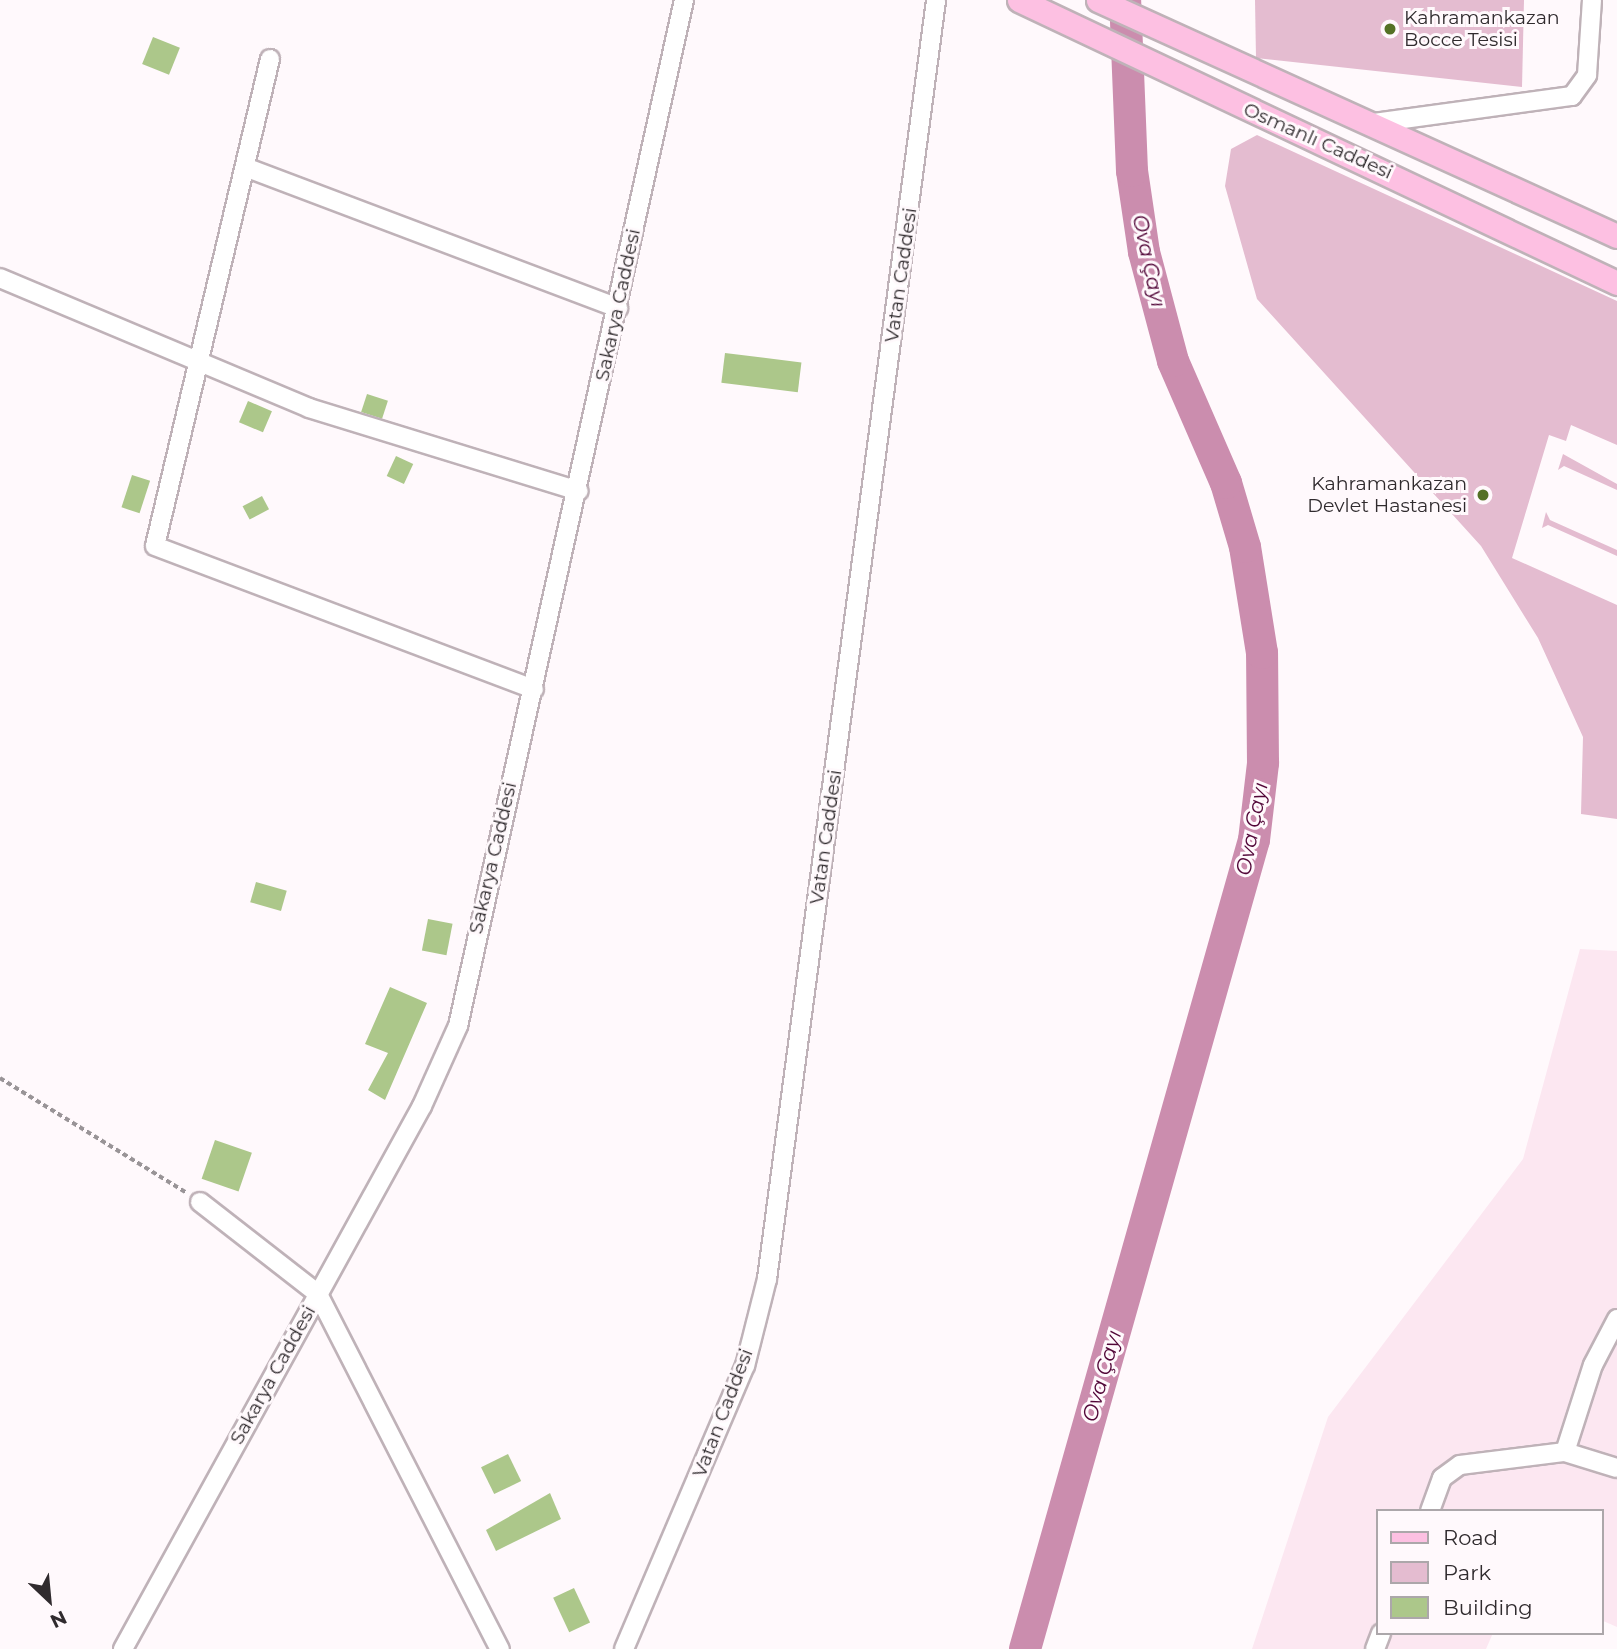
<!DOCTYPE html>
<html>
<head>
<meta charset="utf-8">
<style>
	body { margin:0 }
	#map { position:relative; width:1617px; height:1649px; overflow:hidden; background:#fff9fc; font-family:Montserrat,sans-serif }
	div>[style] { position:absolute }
	.built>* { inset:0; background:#fce7f1 }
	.green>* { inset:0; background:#e4bcd0 }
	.river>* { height:32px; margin:-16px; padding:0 16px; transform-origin:16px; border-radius:16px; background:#cb8dae }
	.building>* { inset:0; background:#acc78a; transform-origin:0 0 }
	.path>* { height:3.5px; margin-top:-1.75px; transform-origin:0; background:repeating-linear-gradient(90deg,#999497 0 5px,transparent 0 8.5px) }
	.roads { filter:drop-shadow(2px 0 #bfb2b8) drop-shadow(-2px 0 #bfb2b8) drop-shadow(0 2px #bfb2b8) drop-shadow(0 -2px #bfb2b8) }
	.minor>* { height:18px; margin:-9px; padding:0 9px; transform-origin:9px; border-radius:9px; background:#fff }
	.major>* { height:23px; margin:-11.5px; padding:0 11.5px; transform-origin:11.5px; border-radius:11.5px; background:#fdc0e2 }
	.dots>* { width:19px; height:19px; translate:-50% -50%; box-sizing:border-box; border:4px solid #fff9fc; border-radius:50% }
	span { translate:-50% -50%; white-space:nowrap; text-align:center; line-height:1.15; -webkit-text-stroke:6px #fff9fc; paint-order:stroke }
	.poi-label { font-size:19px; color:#302b2e }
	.left { translate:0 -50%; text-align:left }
	.right { translate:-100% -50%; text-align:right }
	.street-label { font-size:19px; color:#302b2e }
	.water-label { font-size:21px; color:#520638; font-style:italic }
	.legend { position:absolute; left:1376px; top:1509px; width:228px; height:126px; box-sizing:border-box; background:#fff9fc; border:2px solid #aca7aa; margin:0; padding:9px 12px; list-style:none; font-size:21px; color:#302b2e }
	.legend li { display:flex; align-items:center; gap:14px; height:35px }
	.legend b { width:35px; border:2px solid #aca7aa }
	.north { position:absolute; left:14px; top:1565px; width:70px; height:70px; -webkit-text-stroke:5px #fff9fc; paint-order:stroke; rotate:154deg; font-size:19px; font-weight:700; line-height:28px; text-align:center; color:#302b2e }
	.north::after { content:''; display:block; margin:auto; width:24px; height:32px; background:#302b2e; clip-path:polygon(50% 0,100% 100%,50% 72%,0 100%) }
</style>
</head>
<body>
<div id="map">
	<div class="built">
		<i style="clip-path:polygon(1580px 949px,1617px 951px,1617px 1627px,1601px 1620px,1601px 1511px,1377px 1511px,1377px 1633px,1493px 1633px,1486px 1649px,1252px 1649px,1328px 1417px,1523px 1159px)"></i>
	</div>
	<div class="green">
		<i style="clip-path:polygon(1255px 0,1524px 0,1522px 87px,1256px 58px)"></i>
		<i style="clip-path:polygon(1257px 135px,1617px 301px,1617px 445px,1571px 425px,1566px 441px,1549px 435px,1512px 558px,1617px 605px,1617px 819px,1581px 814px,1583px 737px,1538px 638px,1481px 546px,1257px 299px,1225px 186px,1231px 149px)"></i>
		<i style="clip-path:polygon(1563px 454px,1617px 484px,1617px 490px,1564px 466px,1558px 470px)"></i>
		<i style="clip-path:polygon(1546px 512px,1550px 520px,1617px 550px,1617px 556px,1548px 525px,1542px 528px)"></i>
	</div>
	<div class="river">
		<i style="left:1025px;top:1649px;width:841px;rotate:-74.2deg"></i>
		<i style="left:1254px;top:840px;width:78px;rotate:-83.3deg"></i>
		<i style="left:1263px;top:763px;width:110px;rotate:-90.5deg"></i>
		<i style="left:1262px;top:653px;width:107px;rotate:-99.1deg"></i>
		<i style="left:1245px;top:547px;width:67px;rotate:-106.5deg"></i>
		<i style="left:1226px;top:483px;width:133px;rotate:-113.5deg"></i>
		<i style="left:1173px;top:361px;width:113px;rotate:-104.9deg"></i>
		<i style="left:1144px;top:252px;width:82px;rotate:-98.4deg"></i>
		<i style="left:1132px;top:171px;width:171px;rotate:-92.3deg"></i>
	</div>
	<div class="building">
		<i style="left:153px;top:37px;width:29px;height:29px;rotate:22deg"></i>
		<i style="left:725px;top:353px;width:77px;height:30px;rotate:7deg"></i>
		<i style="left:367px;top:394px;width:22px;height:19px;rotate:18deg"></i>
		<i style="left:248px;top:401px;width:26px;height:23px;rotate:23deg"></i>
		<i style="left:396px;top:456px;width:19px;height:22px;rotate:25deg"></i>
		<i style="left:132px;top:475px;width:19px;height:34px;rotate:18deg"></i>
		<i style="left:262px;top:496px;width:15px;height:22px;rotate:62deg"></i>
		<i style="left:256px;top:882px;width:32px;height:21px;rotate:16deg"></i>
		<i style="left:428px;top:919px;width:25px;height:32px;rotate:11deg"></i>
		<i style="clip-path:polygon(390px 987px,427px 1003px,385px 1100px,368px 1090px,388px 1053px,365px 1044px)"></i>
		<i style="left:215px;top:1140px;width:39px;height:41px;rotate:19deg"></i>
		<i style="left:508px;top:1454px;width:30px;height:30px;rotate:64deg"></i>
		<i style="clip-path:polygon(550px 1493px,561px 1519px,496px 1551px,486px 1530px)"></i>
		<i style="left:574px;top:1588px;width:38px;height:23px;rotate:65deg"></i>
	</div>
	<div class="path">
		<i style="left:0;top:1078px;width:220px;rotate:31.6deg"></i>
	</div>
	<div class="roads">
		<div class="minor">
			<i style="left:270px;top:59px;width:500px;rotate:103.29deg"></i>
			<i style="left:155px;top:546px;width:405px;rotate:20.7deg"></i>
			<i style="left:1374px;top:123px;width:200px;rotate:-7.8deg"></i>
			<i style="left:1572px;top:96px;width:26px;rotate:-54deg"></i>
			<i style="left:1587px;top:75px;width:75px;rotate:-86.2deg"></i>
			<i style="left:245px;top:167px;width:399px;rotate:20.7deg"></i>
			<i style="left:0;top:278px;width:335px;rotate:22.8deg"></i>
			<i style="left:309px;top:408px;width:282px;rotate:17.1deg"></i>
			<i style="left:200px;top:1202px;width:150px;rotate:37.9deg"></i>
			<i style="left:318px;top:1294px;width:399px;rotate:62.9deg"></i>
			<i style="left:1565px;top:1452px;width:54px;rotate:17.1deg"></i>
			<i style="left:1430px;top:1511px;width:35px;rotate:-70deg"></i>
			<i style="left:1442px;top:1478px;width:22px;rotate:-36deg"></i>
			<i style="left:1460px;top:1465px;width:106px;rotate:-7.1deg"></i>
			<i style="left:1565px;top:1452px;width:91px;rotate:-72.2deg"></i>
			<i style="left:1593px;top:1365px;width:52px;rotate:-62.4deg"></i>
			<i style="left:123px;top:1649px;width:620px;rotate:-61.16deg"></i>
			<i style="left:422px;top:1106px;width:88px;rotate:-65.8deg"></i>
			<i style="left:458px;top:1026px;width:1051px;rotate:-77.58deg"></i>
			<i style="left:624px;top:1649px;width:308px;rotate:-66.9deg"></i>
			<i style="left:745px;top:1366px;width:90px;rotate:-75.8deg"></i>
			<i style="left:767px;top:1279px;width:1290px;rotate:-82.47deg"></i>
			<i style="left:1375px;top:1649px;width:17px;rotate:-69deg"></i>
		</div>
		<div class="major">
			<i style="left:1019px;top:0;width:662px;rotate:25.33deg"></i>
			<i style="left:1098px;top:0;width:570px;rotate:24.45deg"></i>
		</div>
	</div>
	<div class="dots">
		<i style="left:1390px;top:29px;background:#547125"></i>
		<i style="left:1483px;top:495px;background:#547125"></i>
	</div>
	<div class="poi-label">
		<span class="left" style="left:1404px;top:29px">Kahramankazan<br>Bocce Tesisi</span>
		<span class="right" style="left:1467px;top:495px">Kahramankazan<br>Devlet Hastanesi</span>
	</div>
	<div class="street-label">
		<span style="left:1318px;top:141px;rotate:24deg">Osmanlı Caddesi</span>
		<span style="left:901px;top:275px;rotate:-82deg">Vatan Caddesi</span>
		<span style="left:618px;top:305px;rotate:-78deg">Sakarya Caddesi</span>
		<span style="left:826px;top:837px;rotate:-82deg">Vatan Caddesi</span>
		<span style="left:493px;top:858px;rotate:-77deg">Sakarya Caddesi</span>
		<span style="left:273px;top:1375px;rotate:-61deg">Sakarya Caddesi</span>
		<span style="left:723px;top:1413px;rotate:-69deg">Vatan Caddesi</span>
	</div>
	<div class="water-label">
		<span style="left:1149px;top:261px;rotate:78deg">Ova Çayı</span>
		<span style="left:1252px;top:829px;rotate:-79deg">Ova Çayı</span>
		<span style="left:1102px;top:1376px;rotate:-74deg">Ova Çayı</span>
	</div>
	<ul class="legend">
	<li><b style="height:9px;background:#fdc0e2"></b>Road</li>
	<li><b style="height:19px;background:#e4bcd0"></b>Park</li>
	<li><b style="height:19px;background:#acc78a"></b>Building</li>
	</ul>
	<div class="north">N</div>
</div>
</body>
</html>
